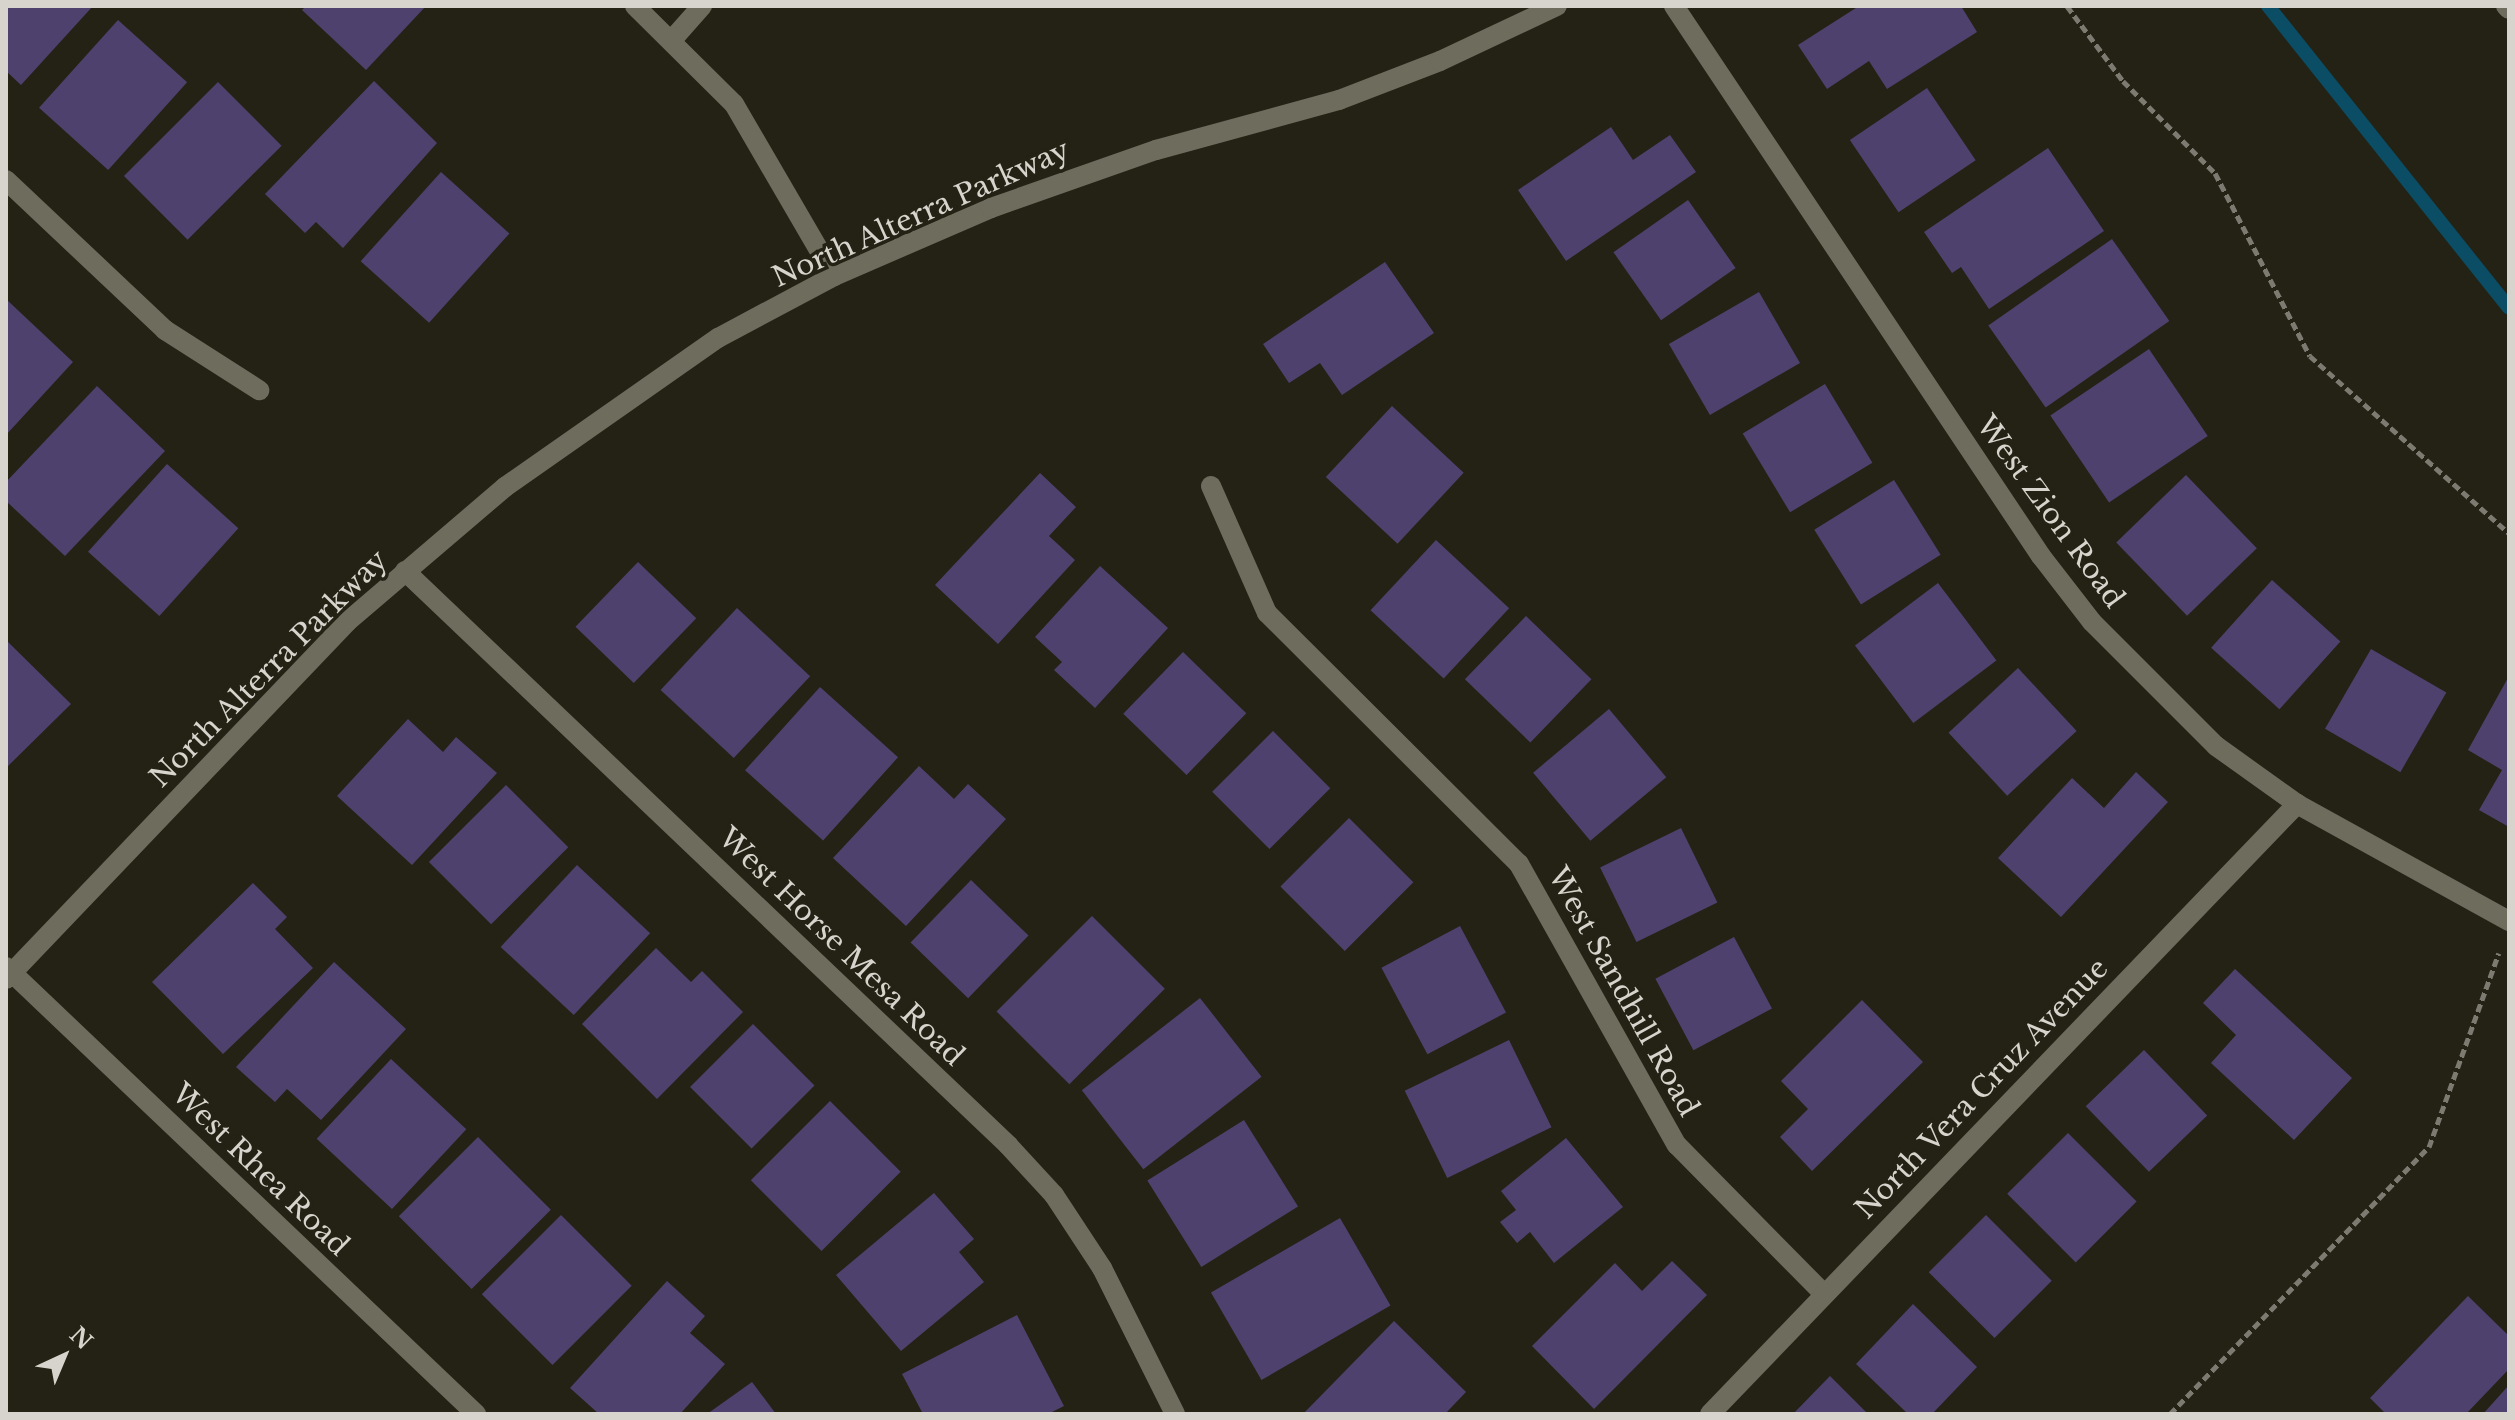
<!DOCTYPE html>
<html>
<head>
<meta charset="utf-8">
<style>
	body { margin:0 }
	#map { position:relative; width:2515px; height:1420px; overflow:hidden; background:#242215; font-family:"Libre Baskerville",serif }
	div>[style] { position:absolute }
	.stream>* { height:14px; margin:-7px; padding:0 7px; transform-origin:7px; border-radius:7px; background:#0a4d65 }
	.building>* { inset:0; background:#4e416d; transform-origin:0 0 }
	.path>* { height:5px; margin-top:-2.5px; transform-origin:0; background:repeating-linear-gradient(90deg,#7d7b71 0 8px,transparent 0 12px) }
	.minor>* { height:20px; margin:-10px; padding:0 10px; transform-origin:10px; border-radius:10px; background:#6e6c5d }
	span { translate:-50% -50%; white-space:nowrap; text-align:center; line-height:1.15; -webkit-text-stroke:7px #242215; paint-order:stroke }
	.street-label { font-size:28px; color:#d6d4cc }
	.frame { position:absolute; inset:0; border:8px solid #d6d4cc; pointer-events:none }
	.north { position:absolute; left:24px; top:1316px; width:80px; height:80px; -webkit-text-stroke:6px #242215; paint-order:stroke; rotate:44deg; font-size:22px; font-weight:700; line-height:32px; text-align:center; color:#d6d4cc }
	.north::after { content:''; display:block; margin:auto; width:28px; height:36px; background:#d6d4cc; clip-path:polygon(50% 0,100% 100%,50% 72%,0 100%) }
</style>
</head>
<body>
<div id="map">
	<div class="stream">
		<i style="left:2268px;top:6px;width:386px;rotate:51.4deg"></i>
	</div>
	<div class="building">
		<i style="clip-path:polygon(6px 6px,93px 6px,21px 85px,6px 71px)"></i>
		<i style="clip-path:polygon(306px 6px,426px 6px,366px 70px,302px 10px)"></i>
		<i style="clip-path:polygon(1859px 6px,1961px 6px,1977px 32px,1887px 89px,1869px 61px,1827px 89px,1798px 45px)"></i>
		<i style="left:118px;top:20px;width:93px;height:118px;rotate:42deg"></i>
		<i style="clip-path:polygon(374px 81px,437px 143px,343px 248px,316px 222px,305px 233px,265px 194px)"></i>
		<i style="left:218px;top:82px;width:90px;height:133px;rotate:45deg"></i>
		<i style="left:1927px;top:88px;width:87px;height:93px;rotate:56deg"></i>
		<i style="clip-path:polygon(1611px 127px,1633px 160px,1670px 135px,1696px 172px,1566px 261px,1518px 190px)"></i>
		<i style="clip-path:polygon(2048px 148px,2104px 231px,1989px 309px,1961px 267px,1952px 273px,1924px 232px)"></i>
		<i style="left:441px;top:172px;width:92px;height:120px;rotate:42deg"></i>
		<i style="left:1688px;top:200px;width:83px;height:91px;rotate:55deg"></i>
		<i style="left:2112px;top:239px;width:100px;height:151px;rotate:55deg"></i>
		<i style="clip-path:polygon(1385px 262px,1434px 333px,1342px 395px,1320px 363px,1289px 383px,1263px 344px)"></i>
		<i style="left:1759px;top:292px;width:82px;height:104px;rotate:60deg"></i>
		<i style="clip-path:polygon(6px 299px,73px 362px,6px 435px)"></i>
		<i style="left:2149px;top:349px;width:105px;height:119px;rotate:56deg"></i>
		<i style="left:1825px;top:384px;width:92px;height:96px;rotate:59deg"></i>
		<i style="clip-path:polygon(97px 386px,165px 451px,65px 556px,6px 501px,6px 482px)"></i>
		<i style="left:1392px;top:406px;width:98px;height:97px;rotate:43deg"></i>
		<i style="left:167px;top:464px;width:96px;height:118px;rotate:42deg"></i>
		<i style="clip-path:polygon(1040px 473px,1076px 507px,1049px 536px,1075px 560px,998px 644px,935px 585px)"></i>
		<i style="left:2186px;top:475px;width:102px;height:97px;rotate:46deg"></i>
		<i style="left:1894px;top:480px;width:88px;height:94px;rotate:58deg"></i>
		<i style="left:1436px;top:540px;width:100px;height:96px;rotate:43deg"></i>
		<i style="left:638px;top:562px;width:81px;height:90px;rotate:44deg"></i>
		<i style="clip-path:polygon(1100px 566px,1168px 628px,1095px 708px,1054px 670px,1062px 662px,1035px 637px)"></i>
		<i style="left:2272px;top:580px;width:92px;height:91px;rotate:42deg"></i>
		<i style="left:1938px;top:583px;width:97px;height:104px;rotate:53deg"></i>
		<i style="left:737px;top:608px;width:100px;height:112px;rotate:43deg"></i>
		<i style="left:1526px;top:616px;width:91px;height:88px;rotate:44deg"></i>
		<i style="clip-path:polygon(6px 640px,71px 704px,6px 768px)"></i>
		<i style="left:2371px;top:649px;width:87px;height:92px;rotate:30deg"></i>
		<i style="left:1183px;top:652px;width:88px;height:86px;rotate:44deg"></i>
		<i style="left:2018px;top:668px;width:86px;height:95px;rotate:47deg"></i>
		<i style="clip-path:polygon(2509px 676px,2509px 827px,2479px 810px,2502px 770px,2468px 750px)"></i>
		<i style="left:820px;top:687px;width:105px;height:112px;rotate:42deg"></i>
		<i style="left:1609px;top:709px;width:89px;height:99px;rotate:50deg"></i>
		<i style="clip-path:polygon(408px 719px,443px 752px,456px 737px,497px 773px,412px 865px,337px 796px)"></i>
		<i style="left:1273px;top:731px;width:81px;height:86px;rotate:45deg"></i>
		<i style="clip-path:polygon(919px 766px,954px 799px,968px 784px,1006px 819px,906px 926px,833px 858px)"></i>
		<i style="clip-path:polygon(2136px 772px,2168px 802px,2061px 917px,1998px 858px,2072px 778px,2104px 808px)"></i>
		<i style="left:506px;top:785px;width:88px;height:109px;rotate:45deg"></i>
		<i style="left:1349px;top:818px;width:91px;height:97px;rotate:45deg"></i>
		<i style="left:1681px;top:828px;width:83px;height:90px;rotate:64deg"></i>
		<i style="left:577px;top:865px;width:100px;height:112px;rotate:43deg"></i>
		<i style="left:971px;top:880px;width:80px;height:87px;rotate:44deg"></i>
		<i style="clip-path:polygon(253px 883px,287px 917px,275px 929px,313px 968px,223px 1054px,152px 982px)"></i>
		<i style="left:1092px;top:916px;width:103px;height:135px;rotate:45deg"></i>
		<i style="left:1460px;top:926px;width:98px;height:89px;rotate:62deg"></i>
		<i style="left:1734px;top:937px;width:81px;height:89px;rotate:62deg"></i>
		<i style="clip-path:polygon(656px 948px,691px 982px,702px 971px,743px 1012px,657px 1099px,582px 1024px)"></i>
		<i style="clip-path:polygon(334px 962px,406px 1029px,321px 1120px,287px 1089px,275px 1102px,236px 1067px)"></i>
		<i style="clip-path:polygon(2235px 969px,2352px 1078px,2294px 1140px,2211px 1063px,2236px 1035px,2203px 1003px)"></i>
		<i style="left:1200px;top:998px;width:100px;height:150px;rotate:52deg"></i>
		<i style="clip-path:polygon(1862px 1000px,1923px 1062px,1812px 1171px,1780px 1137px,1808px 1109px,1781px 1081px)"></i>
		<i style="left:753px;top:1024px;width:87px;height:89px;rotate:45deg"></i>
		<i style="left:1509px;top:1040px;width:97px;height:116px;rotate:64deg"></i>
		<i style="left:2144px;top:1050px;width:91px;height:81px;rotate:46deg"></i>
		<i style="left:391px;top:1059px;width:103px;height:109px;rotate:43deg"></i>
		<i style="left:830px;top:1101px;width:100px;height:112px;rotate:45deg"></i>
		<i style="left:1244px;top:1120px;width:102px;height:114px;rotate:58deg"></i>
		<i style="left:2068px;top:1133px;width:97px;height:86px;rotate:45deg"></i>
		<i style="left:478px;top:1137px;width:103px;height:112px;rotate:45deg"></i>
		<i style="clip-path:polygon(1566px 1138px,1623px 1207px,1554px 1263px,1530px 1232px,1517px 1243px,1500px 1222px,1516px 1210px,1501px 1191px)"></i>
		<i style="clip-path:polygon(934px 1193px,974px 1239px,959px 1252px,984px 1282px,901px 1351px,836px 1275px)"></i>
		<i style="left:561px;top:1215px;width:100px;height:112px;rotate:45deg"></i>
		<i style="left:1986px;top:1215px;width:93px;height:81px;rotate:45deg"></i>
		<i style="left:1340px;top:1218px;width:101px;height:149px;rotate:60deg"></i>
		<i style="clip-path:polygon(1672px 1261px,1707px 1295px,1594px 1409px,1532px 1346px,1615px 1263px,1642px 1291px)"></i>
		<i style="clip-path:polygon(667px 1281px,705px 1316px,690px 1333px,725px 1364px,680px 1414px,599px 1414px,570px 1388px)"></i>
		<i style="clip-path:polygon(2468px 1296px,2509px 1336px,2509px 1369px,2466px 1414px,2386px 1414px,2370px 1398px)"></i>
		<i style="clip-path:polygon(1913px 1304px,1977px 1367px,1932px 1414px,1908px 1414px,1856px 1364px)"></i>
		<i style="clip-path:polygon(1017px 1315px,1064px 1406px,1048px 1414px,923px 1414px,902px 1374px)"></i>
		<i style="clip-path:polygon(1394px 1321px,1466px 1392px,1445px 1414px,1303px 1414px)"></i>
		<i style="clip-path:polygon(1830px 1376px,1868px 1414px,1793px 1414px)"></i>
		<i style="clip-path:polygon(752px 1382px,776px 1414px,707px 1414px)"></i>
		<i style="clip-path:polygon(2509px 1385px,2509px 1414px,2483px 1414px)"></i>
	</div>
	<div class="path">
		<i style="left:2067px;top:6px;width:94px;rotate:53.3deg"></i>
		<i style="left:2123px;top:81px;width:130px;rotate:45deg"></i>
		<i style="left:2215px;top:173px;width:206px;rotate:62.6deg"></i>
		<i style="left:2310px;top:356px;width:266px;rotate:41.7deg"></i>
		<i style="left:2170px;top:1414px;width:372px;rotate:-45.9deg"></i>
		<i style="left:2429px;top:1147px;width:206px;rotate:-70.2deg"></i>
	</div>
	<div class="minor">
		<i style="left:635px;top:6px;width:139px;rotate:44.7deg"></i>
		<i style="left:734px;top:104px;width:199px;rotate:59.8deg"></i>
		<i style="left:1674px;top:6px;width:661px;rotate:56.29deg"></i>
		<i style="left:2041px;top:556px;width:83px;rotate:52.3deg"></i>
		<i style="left:2092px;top:622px;width:175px;rotate:45deg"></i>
		<i style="left:2216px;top:746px;width:100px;rotate:35.6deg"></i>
		<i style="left:2297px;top:804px;width:242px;rotate:28.9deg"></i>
		<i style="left:2506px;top:6px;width:4px;rotate:45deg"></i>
		<i style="left:671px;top:41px;width:47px;rotate:-48.5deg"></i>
		<i style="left:6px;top:180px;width:219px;rotate:43.3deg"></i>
		<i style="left:165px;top:330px;width:112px;rotate:32.6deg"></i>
		<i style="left:1211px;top:486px;width:139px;rotate:66.2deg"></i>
		<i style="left:1267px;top:613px;width:356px;rotate:44.9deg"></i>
		<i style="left:1519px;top:864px;width:322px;rotate:60.7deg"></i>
		<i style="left:1677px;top:1145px;width:208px;rotate:45.4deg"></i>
		<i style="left:405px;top:571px;width:833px;rotate:43.59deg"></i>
		<i style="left:1008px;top:1145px;width:68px;rotate:47.4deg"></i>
		<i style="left:1054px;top:1195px;width:87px;rotate:56.7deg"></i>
		<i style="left:1102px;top:1268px;width:163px;rotate:63.4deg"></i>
		<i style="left:6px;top:967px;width:649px;rotate:43.56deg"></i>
		<i style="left:6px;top:979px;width:494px;rotate:-46.3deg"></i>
		<i style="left:347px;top:622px;width:208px;rotate:-40.5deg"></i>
		<i style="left:505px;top:487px;width:260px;rotate:-35deg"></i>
		<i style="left:718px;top:338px;width:132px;rotate:-28.1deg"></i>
		<i style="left:834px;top:276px;width:171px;rotate:-23.4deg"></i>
		<i style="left:991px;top:208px;width:175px;rotate:-19.4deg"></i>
		<i style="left:1156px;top:150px;width:190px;rotate:-15.3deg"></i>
		<i style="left:1339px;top:100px;width:108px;rotate:-21.1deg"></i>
		<i style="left:1440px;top:61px;width:129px;rotate:-25.2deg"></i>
		<i style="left:1710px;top:1414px;width:847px;rotate:-46.1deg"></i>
	</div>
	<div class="street-label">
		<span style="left:921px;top:214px;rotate:-24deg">North Alterra Parkway</span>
		<span style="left:2050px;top:512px;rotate:54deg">West Zion Road</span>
		<span style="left:269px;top:669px;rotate:-45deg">North Alterra Parkway</span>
		<span style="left:841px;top:947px;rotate:44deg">West Horse Mesa Road</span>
		<span style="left:1623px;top:992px;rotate:61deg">West Sandhill Road</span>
		<span style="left:1982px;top:1089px;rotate:-46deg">North Vera Cruz Avenue</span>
		<span style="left:260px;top:1170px;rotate:44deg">West Rhea Road</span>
	</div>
	<div class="frame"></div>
	<div class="north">N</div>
</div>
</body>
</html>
